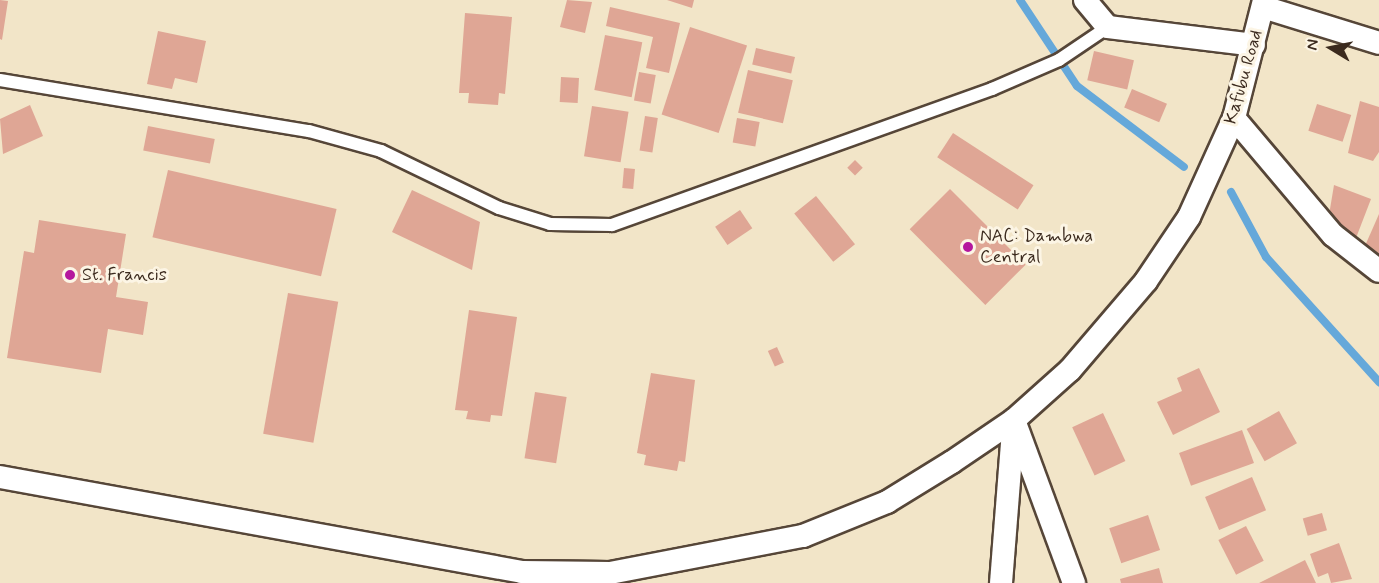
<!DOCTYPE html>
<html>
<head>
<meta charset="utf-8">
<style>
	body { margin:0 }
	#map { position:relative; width:1379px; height:583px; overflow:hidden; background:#f2e5c8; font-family:Mynerve,sans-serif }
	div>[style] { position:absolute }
	.stream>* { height:8px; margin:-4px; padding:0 4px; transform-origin:4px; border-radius:4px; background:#65a8da }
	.building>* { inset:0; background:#dfa695; transform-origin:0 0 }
	.roads { filter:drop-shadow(2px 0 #564638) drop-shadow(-2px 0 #564638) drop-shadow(0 2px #564638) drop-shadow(0 -2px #564638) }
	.service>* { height:12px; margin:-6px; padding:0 6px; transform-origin:6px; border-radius:6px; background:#fff }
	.minor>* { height:22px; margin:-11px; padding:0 11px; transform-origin:11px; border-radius:11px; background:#fff }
	.dots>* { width:16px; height:16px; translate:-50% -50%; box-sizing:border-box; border:3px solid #fcf5e5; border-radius:50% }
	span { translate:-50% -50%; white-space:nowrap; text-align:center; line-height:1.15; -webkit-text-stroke:6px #fcf5e5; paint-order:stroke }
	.street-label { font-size:18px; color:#3b2a1e }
	.poi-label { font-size:18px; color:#3b2a1e }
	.left { translate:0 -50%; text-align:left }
	.north { position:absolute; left:1301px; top:18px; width:60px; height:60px; -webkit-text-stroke:4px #fcf5e5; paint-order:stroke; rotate:280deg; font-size:16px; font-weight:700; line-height:24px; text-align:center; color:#3b2a1e }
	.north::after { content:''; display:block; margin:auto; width:21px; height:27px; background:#3b2a1e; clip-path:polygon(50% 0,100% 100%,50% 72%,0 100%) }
</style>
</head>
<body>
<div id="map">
	<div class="stream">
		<i style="left:1020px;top:0;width:103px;rotate:56.5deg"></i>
		<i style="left:1077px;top:86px;width:134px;rotate:37.1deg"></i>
		<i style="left:1231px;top:192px;width:74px;rotate:61.7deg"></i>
		<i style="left:1266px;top:257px;width:169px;rotate:47.9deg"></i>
	</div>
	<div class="building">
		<i style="clip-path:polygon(0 0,8px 1px,2px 40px,0 39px)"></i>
		<i style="clip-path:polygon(567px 0,592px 2px,585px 33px,560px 27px)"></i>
		<i style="clip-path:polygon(667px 0,694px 0,692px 8px)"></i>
		<i style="clip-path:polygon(610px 7px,680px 23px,669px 73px,646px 68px,653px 37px,606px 26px)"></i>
		<i style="clip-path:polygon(465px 13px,512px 17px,505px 94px,499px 93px,498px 105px,468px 103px,469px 93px,459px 93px)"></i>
		<i style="left:690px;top:27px;width:60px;height:92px;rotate:18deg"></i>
		<i style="clip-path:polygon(158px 31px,206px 41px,197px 83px,175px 78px,172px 89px,147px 84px)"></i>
		<i style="left:605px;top:35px;width:38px;height:56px;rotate:11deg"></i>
		<i style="left:756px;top:48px;width:40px;height:17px;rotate:13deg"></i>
		<i style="left:1094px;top:51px;width:41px;height:30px;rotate:13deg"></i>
		<i style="left:748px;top:70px;width:46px;height:44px;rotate:13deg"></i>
		<i style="left:639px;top:72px;width:17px;height:29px;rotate:10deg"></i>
		<i style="left:561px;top:77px;width:18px;height:25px;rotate:3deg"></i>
		<i style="left:1132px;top:89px;width:38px;height:20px;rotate:23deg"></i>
		<i style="clip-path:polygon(1360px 101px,1379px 107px,1379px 152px,1373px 161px,1348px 153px)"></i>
		<i style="left:1317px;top:104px;width:36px;height:28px;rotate:18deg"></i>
		<i style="clip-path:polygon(30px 105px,43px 136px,3px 154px,0 119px)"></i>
		<i style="left:592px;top:106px;width:37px;height:51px;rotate:9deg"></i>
		<i style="left:645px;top:116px;width:13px;height:35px;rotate:9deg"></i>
		<i style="left:737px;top:118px;width:23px;height:25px;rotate:10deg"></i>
		<i style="left:148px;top:126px;width:68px;height:25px;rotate:11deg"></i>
		<i style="left:953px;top:133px;width:96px;height:29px;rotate:33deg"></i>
		<i style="left:855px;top:160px;width:11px;height:11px;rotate:45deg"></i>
		<i style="left:624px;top:168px;width:11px;height:20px;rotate:5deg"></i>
		<i style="left:168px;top:170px;width:173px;height:69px;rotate:13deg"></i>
		<i style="clip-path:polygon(1334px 185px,1371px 199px,1356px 238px,1327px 227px)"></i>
		<i style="left:950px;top:189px;width:107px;height:57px;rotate:45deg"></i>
		<i style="clip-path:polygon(412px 190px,480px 222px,472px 270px,392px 232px)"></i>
		<i style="left:816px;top:196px;width:62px;height:28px;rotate:51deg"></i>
		<i style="left:740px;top:210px;width:22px;height:30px;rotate:56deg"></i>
		<i style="clip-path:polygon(1379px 214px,1379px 263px,1361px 255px)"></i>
		<i style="clip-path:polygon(39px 220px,126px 234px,116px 297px,148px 302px,143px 335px,108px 329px,101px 373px,7px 358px,24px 251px,34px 253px)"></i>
		<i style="left:288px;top:293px;width:51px;height:143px;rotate:10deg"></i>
		<i style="clip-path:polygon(469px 310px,517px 317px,502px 416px,491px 415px,490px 422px,466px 419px,468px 411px,455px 410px)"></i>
		<i style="left:777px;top:347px;width:17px;height:10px;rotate:66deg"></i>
		<i style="clip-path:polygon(1199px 368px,1220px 412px,1173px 435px,1157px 402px,1182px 391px,1177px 378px)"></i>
		<i style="clip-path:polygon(651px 373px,695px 380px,685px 462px,679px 461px,677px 471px,644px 465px,646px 455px,637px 453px)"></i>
		<i style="left:535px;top:392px;width:32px;height:67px;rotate:9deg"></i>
		<i style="left:1279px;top:411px;width:37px;height:37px;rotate:61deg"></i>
		<i style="left:1103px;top:413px;width:53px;height:34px;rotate:65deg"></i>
		<i style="left:1242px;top:430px;width:35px;height:67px;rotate:70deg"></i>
		<i style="left:1252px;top:477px;width:36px;height:51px;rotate:67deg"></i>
		<i style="left:1322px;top:513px;width:18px;height:20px;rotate:74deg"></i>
		<i style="left:1148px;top:515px;width:37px;height:41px;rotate:71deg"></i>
		<i style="left:1246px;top:526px;width:39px;height:31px;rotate:63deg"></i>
		<i style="clip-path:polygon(1339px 543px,1352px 579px,1331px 583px,1328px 573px,1318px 577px,1310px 554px)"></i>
		<i style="clip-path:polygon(1305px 560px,1316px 583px,1259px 583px)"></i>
		<i style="clip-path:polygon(1159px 568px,1163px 583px,1121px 583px,1120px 579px)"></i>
	</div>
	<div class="roads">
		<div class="service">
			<i style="left:0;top:80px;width:313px;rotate:9.4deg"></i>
			<i style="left:309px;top:131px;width:75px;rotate:15.5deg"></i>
			<i style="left:381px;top:151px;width:131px;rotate:25.8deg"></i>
			<i style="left:499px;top:208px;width:53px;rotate:17.4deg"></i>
			<i style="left:550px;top:224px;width:62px;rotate:0.9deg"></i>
			<i style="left:612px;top:225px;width:404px;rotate:-19.7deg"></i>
			<i style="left:992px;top:89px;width:73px;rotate:-23.4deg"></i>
			<i style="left:1059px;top:60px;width:59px;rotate:-34deg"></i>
		</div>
		<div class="minor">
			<i style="left:1085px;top:0;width:35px;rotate:50deg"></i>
			<i style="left:1108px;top:27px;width:147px;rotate:7deg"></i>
			<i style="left:1263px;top:7px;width:121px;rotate:17.2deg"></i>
			<i style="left:1234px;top:118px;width:153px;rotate:49.8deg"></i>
			<i style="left:1333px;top:235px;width:58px;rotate:38deg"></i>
			<i style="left:1014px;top:420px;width:174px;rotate:69.8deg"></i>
			<i style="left:0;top:477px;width:531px;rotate:10.31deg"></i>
			<i style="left:522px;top:572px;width:88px;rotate:0.7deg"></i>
			<i style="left:610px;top:573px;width:197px;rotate:-10.9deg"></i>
			<i style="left:803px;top:536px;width:91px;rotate:-22deg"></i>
			<i style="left:887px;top:502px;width:76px;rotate:-31.6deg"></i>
			<i style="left:952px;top:462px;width:75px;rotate:-34.1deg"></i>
			<i style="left:1014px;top:420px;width:75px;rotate:-41.8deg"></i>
			<i style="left:1070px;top:370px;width:117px;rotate:-49.5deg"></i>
			<i style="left:1146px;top:281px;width:77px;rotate:-56.1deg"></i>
			<i style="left:1189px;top:217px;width:109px;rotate:-65.6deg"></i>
			<i style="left:1234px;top:118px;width:122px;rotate:-75.7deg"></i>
			<i style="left:1001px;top:583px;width:154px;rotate:-85.5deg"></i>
		</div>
	</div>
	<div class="dots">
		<i style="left:968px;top:247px;background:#b5179e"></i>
		<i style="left:70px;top:275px;background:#b5179e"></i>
	</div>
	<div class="street-label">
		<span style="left:1244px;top:77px;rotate:-74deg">Kafubu Road</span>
	</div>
	<div class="poi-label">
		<span class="left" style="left:980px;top:247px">NAC: Dambwa<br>Central</span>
		<span class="left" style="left:82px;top:275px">St. Francis</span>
	</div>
	<div class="north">N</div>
</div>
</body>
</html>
